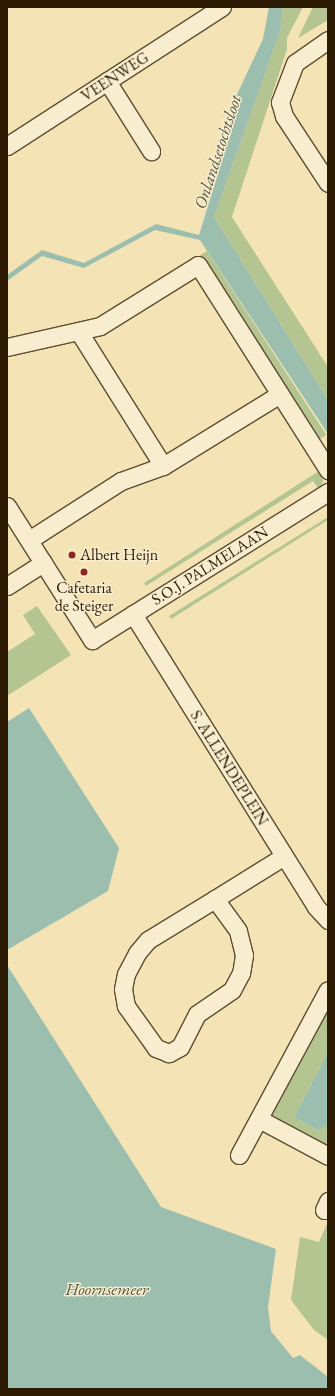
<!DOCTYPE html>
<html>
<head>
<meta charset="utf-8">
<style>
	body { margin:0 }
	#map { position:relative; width:335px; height:1396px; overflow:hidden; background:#f4e3b5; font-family:"EB Garamond",serif }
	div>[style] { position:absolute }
	.green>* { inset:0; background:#b5c592; transform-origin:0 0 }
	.water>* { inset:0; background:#9cbeae }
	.roads { filter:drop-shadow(1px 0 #5e4c2f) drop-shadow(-1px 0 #5e4c2f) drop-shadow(0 1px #5e4c2f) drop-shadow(0 -1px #5e4c2f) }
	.minor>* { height:17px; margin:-8.5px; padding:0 8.5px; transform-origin:8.5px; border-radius:8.5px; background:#f8edcf }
	.dots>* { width:11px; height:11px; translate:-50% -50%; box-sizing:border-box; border:2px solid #f8edcf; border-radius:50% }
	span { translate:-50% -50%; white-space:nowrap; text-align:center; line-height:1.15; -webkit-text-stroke:3px #f8edcf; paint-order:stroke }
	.street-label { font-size:16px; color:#2c1a02 }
	.poi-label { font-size:16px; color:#2c1a02 }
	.left { translate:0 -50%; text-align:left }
	.water-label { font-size:17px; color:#53533e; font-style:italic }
	.frame { position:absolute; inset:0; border:8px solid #2c1a02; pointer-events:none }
</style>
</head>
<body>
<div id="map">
	<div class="green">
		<i style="clip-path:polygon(283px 7px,303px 7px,287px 38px,287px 49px,232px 217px,328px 367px,328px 400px,214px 217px,281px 29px)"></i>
		<i style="clip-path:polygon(313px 7px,328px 7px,328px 20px,298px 38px)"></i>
		<i style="left:207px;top:251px;width:219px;height:11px;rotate:57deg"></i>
		<i style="clip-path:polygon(319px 471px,323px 481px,319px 490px,313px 481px,146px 586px,144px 583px)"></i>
		<i style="clip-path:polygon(328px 517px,328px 520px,171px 619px,169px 616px)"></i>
		<i style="clip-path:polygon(37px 606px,71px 655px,7px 696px,7px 652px,35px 634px,23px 615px)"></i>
		<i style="clip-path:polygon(328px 1004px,328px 1052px,294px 1117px,319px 1131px,328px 1124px,328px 1150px,271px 1116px)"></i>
		<i style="clip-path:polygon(328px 1221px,328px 1340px,314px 1330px,291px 1300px,300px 1237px,319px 1242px)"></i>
	</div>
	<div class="water">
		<i style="clip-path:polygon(269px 7px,283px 7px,281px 29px,214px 217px,328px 400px,328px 434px,200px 240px,155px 230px,84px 268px,42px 256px,7px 281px,7px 275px,42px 250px,84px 263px,156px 224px,199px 235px,237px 112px,232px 105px,263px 39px)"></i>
		<i style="clip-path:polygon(29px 708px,119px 848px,108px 891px,7px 950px,7px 722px)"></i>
		<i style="clip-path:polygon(7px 965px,161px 1207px,276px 1249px,268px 1307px,271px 1331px,293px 1358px,300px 1355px,328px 1377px,328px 1389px,7px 1389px)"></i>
		<i style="clip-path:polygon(328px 1052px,328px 1124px,319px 1131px,294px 1117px)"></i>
	</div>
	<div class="roads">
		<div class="minor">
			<i style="left:328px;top:40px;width:40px;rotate:145.1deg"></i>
			<i style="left:295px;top:63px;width:42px;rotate:111deg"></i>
			<i style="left:280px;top:102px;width:15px;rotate:74deg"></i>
			<i style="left:284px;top:116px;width:80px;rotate:56.7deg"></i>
			<i style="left:107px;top:81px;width:83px;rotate:57.8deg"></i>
			<i style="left:7px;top:146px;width:256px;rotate:-32.9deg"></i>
			<i style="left:79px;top:332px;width:158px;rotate:57.9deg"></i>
			<i style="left:7px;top:347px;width:95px;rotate:-12.7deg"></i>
			<i style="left:100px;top:326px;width:115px;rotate:-31.9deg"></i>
			<i style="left:198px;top:265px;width:243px;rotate:57.6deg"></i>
			<i style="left:7px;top:506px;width:159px;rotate:57.6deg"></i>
			<i style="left:92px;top:640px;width:279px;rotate:-32.1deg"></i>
			<i style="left:29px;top:540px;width:109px;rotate:-32.7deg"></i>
			<i style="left:121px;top:481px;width:45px;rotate:-19.7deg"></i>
			<i style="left:163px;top:466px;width:137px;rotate:-31.6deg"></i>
			<i style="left:7px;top:586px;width:43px;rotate:-32.6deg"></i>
			<i style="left:133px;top:614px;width:345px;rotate:58deg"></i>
			<i style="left:316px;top:907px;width:18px;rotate:47deg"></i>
			<i style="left:215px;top:899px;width:39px;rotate:54deg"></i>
			<i style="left:238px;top:931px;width:25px;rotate:76deg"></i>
			<i style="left:244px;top:955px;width:18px;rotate:99deg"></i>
			<i style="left:241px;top:973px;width:19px;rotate:118deg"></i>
			<i style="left:232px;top:990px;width:42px;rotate:145.6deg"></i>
			<i style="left:197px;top:1014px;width:37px;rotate:117deg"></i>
			<i style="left:180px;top:1047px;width:13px;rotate:151deg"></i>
			<i style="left:169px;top:1053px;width:14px;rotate:-159deg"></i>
			<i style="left:156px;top:1048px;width:52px;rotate:-125.5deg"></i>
			<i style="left:126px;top:1006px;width:17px;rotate:-100deg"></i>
			<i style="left:123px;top:989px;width:15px;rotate:-79deg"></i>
			<i style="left:126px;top:974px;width:24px;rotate:-62deg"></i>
			<i style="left:137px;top:953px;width:17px;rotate:-50deg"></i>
			<i style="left:148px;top:940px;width:79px;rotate:-31.5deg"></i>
			<i style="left:215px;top:899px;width:81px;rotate:-31.9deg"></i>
			<i style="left:259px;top:1119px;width:78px;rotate:28.2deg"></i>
			<i style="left:239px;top:1155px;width:187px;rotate:-61.7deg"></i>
			<i style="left:324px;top:1210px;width:10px;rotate:-66deg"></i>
		</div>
	</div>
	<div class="dots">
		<i style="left:72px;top:555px;background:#8f2418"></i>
		<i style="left:84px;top:572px;background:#8f2418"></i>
	</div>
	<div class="street-label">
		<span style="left:115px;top:77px;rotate:-33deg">VEENWEG</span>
		<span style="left:210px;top:566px;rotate:-32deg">S.O.J. PALMELAAN</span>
		<span style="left:229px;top:768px;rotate:58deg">S. ALLENDEPLEIN</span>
	</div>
	<div class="poi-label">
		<span class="left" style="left:80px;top:555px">Albert Heijn</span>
		<span style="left:84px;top:597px">Cafetaria<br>de Steiger</span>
	</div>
	<div class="water-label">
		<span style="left:218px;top:152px;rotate:-72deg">Onlandsetochtsloot</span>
		<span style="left:107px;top:1290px">Hoornsemeer</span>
	</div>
	<div class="frame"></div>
</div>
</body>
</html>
